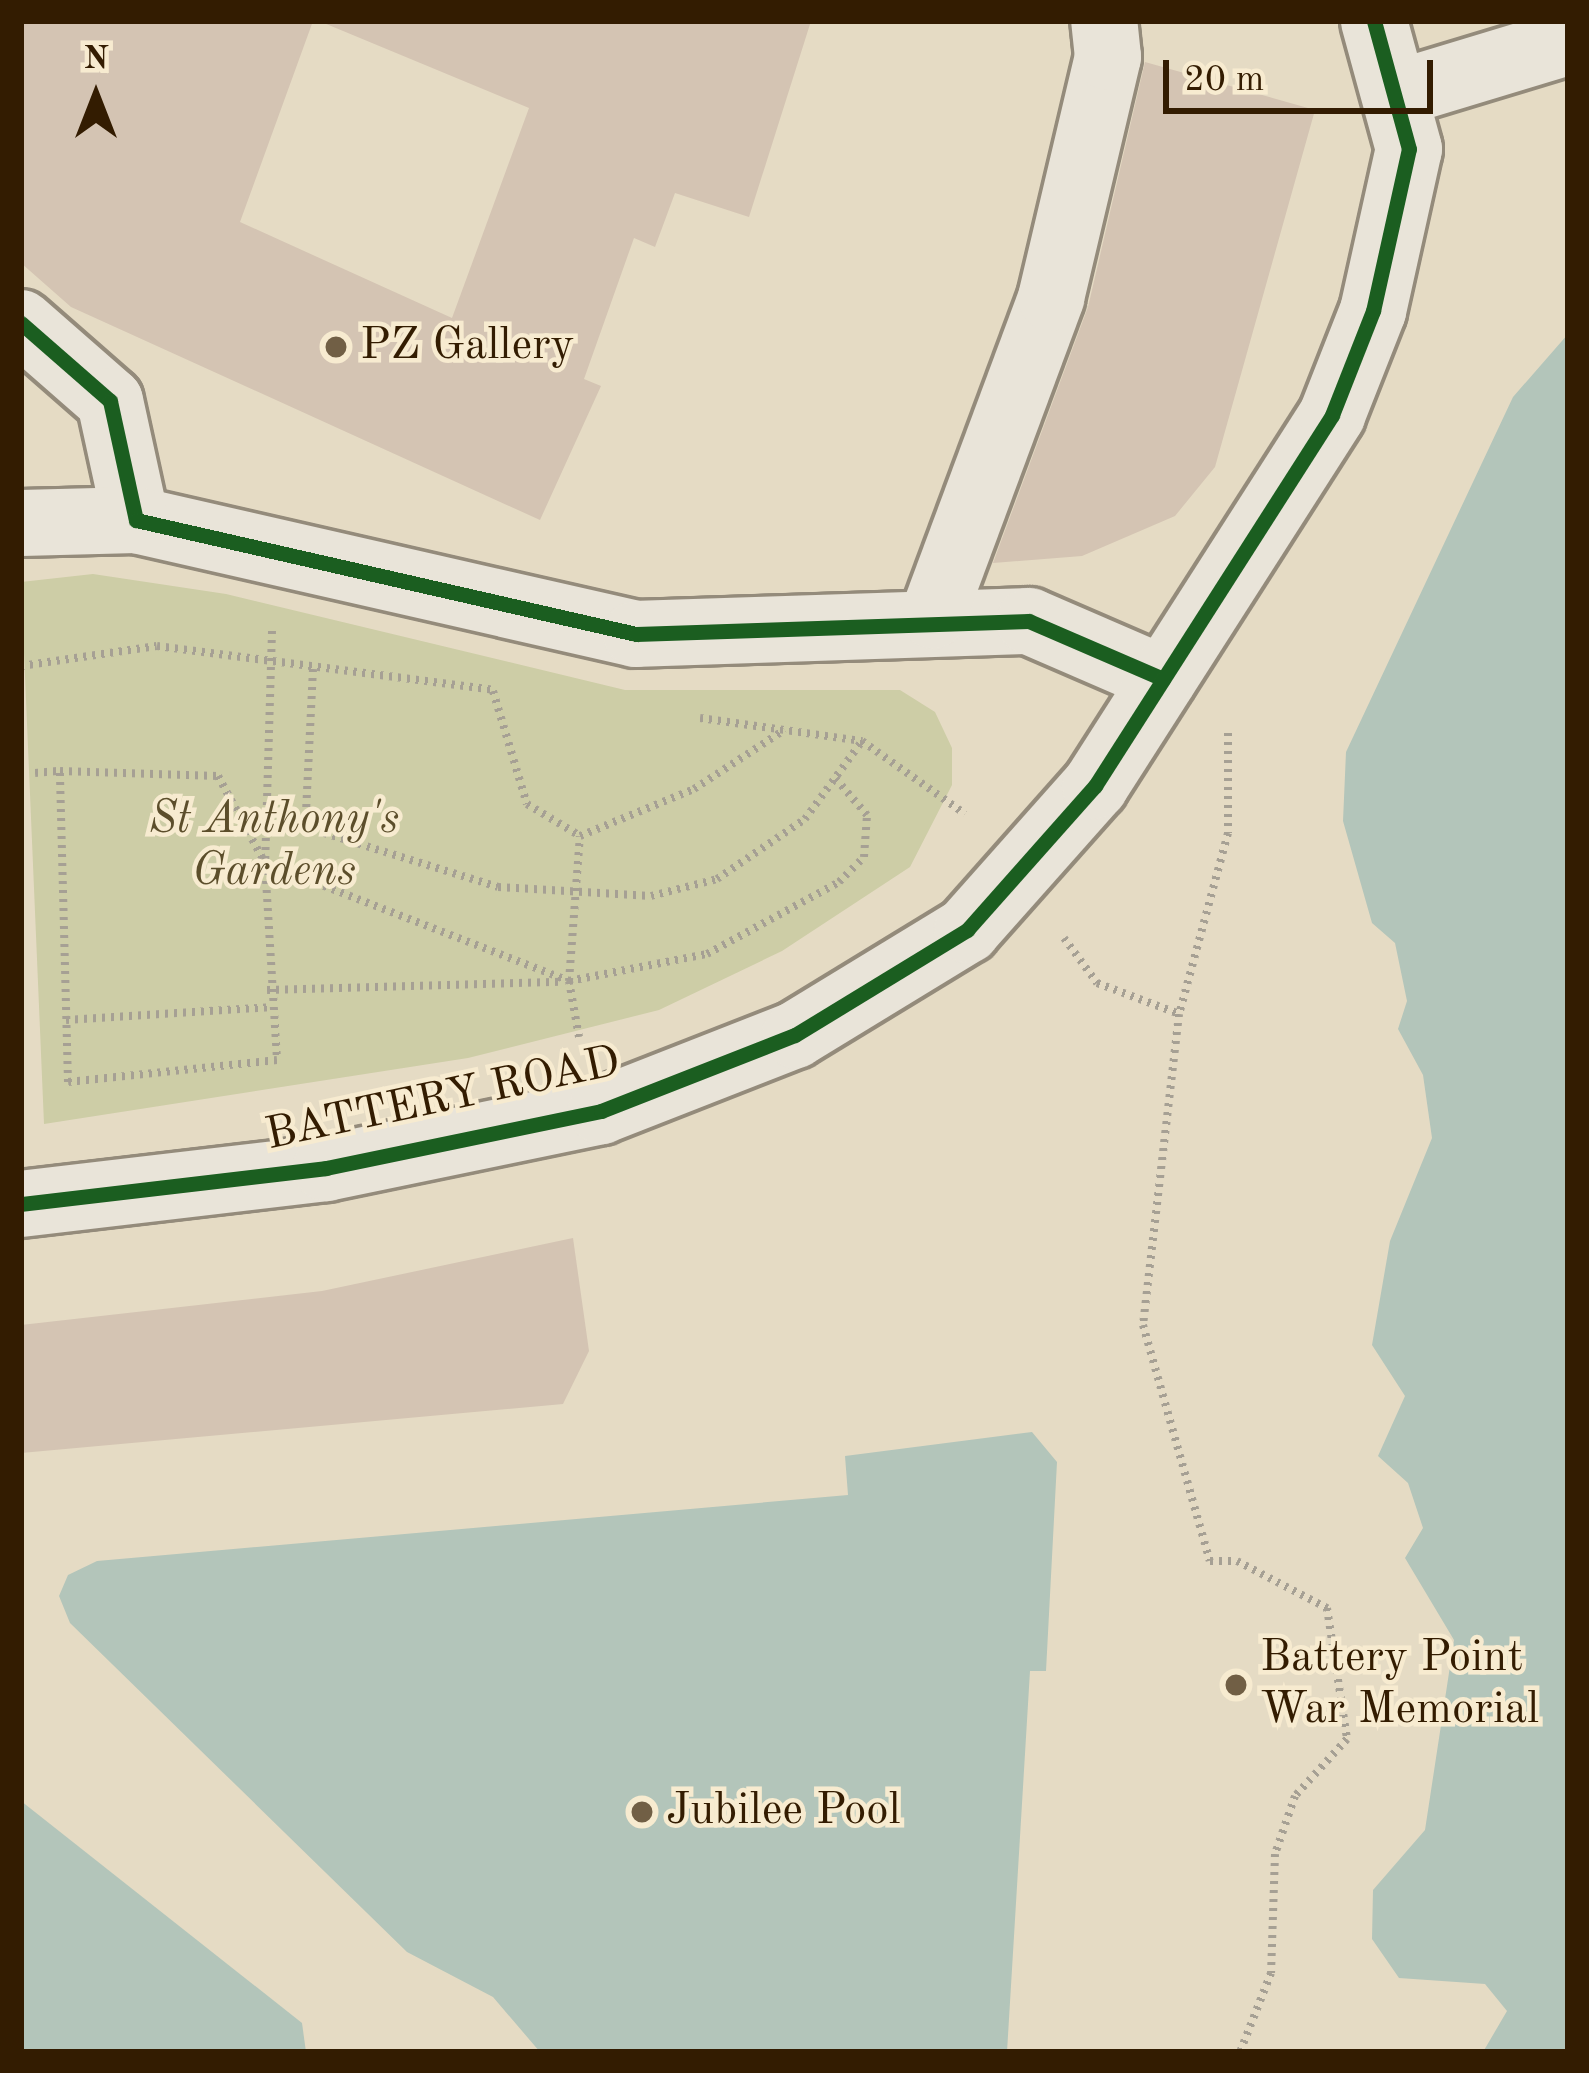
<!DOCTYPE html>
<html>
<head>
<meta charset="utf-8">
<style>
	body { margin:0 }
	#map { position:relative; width:1589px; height:2073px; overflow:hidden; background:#e5dbc4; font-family:"Old Standard TT",serif }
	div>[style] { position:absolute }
	.green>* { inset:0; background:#cdcda6 }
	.water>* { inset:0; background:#b3c5ba }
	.building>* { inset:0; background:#d4c4b3 }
	.path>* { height:8px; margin-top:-4px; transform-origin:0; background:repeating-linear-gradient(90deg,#a6a094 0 3px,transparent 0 9px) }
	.roads { filter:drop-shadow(3px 0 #948b7b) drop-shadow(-3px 0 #948b7b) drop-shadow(0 3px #948b7b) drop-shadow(0 -3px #948b7b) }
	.minor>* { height:66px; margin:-33px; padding:0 33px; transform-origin:33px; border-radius:33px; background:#e9e4d9 }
	.cycleway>* { height:15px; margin:-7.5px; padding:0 7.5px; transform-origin:7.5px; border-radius:7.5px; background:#1b5e20 }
	.dots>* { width:33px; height:33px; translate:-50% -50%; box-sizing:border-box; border:6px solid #f7ebd0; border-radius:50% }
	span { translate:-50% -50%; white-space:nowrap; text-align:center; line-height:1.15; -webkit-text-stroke:9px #f7ebd0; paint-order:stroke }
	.poi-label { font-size:45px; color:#331c01 }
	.left { translate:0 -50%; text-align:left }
	.park-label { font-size:45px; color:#5c4e2b; font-style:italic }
	.street-label { font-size:45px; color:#331c01 }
	.frame { position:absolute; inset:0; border:24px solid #331c01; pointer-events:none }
	.north { position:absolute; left:36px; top:36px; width:120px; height:120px; -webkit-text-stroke:9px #f7ebd0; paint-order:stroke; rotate:0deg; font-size:33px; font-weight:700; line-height:48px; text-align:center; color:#331c01 }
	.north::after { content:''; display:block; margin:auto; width:42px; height:54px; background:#331c01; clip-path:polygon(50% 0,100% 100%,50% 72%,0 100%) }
	.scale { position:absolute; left:1163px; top:60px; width:270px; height:54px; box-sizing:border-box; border:6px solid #331c01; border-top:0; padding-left:15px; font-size:36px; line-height:42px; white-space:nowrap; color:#331c01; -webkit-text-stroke:9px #f7ebd0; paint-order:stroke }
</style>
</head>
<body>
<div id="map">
	<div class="green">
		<i style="clip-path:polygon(93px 574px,226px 594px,625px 690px,900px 690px,935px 712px,952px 748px,952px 785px,910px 867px,782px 951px,659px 1010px,468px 1058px,44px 1124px,21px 582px)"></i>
	</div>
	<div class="water">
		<i style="clip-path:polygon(1568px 334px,1568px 2052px,1483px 2052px,1507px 2011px,1485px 1984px,1399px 1978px,1372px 1939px,1373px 1890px,1425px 1830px,1454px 1640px,1405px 1558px,1423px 1528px,1408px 1483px,1378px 1456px,1405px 1396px,1372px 1345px,1390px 1241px,1432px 1138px,1423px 1075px,1398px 1029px,1407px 1001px,1395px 943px,1372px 923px,1343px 821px,1346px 752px,1513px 397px)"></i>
		<i style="clip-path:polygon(1032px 1432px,1057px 1462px,1046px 1671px,1030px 1671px,1007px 2052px,540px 2052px,493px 1997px,407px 1952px,70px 1623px,59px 1596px,68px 1575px,97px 1561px,848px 1495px,845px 1456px)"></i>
		<i style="clip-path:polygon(21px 1801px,302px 2023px,306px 2052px,21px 2052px)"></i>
	</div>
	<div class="building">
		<i style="clip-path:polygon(21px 21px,313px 21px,240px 222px,452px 318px,529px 108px,319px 21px,811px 21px,749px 217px,675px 193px,655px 247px,634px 238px,584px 379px,601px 386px,540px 520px,71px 307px,21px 263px)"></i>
		<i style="clip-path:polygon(1145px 62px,1315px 110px,1215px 467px,1175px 516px,1082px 556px,993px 563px,1088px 307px)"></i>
		<i style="clip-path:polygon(573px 1238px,589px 1351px,563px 1404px,21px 1453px,21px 1325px,322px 1291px)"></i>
	</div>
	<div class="path">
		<i style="left:272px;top:631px;width:232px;rotate:91.7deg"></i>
		<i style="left:265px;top:863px;width:326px;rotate:21.2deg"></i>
		<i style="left:569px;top:981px;width:141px;rotate:-11.1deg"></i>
		<i style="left:707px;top:954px;width:150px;rotate:-28.6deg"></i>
		<i style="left:839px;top:882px;width:35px;rotate:-45deg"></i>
		<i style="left:864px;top:857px;width:42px;rotate:-85.9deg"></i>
		<i style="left:867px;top:815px;width:48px;rotate:-130.7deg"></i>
		<i style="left:21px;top:666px;width:137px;rotate:-8.4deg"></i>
		<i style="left:157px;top:646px;width:341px;rotate:7.4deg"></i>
		<i style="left:313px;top:669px;width:141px;rotate:92.8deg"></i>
		<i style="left:306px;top:810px;width:29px;rotate:52deg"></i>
		<i style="left:324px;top:833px;width:182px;rotate:17.2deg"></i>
		<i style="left:498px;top:887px;width:153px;rotate:3.4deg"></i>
		<i style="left:651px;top:896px;width:68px;rotate:-14.4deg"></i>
		<i style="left:717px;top:879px;width:107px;rotate:-34.3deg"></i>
		<i style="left:805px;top:819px;width:97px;rotate:-53.8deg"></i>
		<i style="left:862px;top:741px;width:126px;rotate:35.3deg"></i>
		<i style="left:493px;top:691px;width:118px;rotate:73.3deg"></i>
		<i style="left:527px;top:804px;width:62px;rotate:31.1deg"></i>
		<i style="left:580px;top:836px;width:123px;rotate:-22.4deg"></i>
		<i style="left:694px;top:789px;width:108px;rotate:-33.2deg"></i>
		<i style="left:700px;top:718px;width:164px;rotate:8.1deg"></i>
		<i style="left:1228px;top:733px;width:100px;rotate:90deg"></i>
		<i style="left:1228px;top:833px;width:188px;rotate:105.1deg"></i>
		<i style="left:1179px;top:1014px;width:313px;rotate:96.6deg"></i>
		<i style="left:1143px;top:1325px;width:245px;rotate:74.2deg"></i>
		<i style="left:1210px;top:1561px;width:27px"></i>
		<i style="left:1237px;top:1561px;width:102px;rotate:27.6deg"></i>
		<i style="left:1327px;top:1608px;width:133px;rotate:81.3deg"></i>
		<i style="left:1347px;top:1739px;width:77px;rotate:132.4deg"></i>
		<i style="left:1295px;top:1796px;width:61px;rotate:109deg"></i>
		<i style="left:1275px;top:1854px;width:119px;rotate:91.9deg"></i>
		<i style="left:1271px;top:1973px;width:85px;rotate:111.4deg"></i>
		<i style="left:35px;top:773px;width:25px;rotate:-5deg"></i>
		<i style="left:60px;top:771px;width:158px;rotate:1.8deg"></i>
		<i style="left:218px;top:776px;width:99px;rotate:61.6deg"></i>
		<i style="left:265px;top:863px;width:197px;rotate:86.5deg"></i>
		<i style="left:277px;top:1060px;width:210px;rotate:174deg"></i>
		<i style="left:68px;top:1082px;width:311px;rotate:-91.5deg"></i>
		<i style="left:1064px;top:938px;width:56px;rotate:53.7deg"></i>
		<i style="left:1097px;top:983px;width:88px;rotate:20.7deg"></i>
		<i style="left:267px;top:990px;width:294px;rotate:-1.6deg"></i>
		<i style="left:66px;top:1020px;width:204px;rotate:-3.6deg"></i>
		<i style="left:579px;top:1037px;width:57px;rotate:-100.1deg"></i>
		<i style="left:569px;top:981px;width:145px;rotate:-85.7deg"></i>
	</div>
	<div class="roads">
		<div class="minor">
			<i style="left:1402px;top:92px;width:173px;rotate:-16.8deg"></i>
			<i style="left:21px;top:323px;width:118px;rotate:41.2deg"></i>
			<i style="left:110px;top:401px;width:122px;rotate:77.7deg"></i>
			<i style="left:136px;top:520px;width:513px;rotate:12.84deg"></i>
			<i style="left:636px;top:634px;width:393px;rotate:-1.9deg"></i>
			<i style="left:1029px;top:621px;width:146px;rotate:23.4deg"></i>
			<i style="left:21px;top:523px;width:115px;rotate:-1.5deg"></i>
			<i style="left:933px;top:616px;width:339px;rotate:-69.6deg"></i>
			<i style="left:1051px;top:298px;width:248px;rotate:-76.7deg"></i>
			<i style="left:1108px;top:57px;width:36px;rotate:-96deg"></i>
			<i style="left:21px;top:1204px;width:307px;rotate:-6.7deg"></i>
			<i style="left:326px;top:1168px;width:281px;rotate:-11.7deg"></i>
			<i style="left:601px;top:1111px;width:208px;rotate:-21.4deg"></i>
			<i style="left:795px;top:1035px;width:202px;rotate:-31.4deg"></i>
			<i style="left:967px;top:930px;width:193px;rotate:-48.4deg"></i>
			<i style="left:1095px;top:786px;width:440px;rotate:-57.4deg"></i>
			<i style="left:1332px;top:415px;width:112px;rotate:-68.5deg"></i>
			<i style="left:1373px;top:311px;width:166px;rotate:-77.5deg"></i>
			<i style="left:1409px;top:149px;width:133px;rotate:-105.3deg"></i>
		</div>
	</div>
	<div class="cycleway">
		<i style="left:21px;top:323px;width:118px;rotate:41.2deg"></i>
		<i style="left:110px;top:401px;width:122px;rotate:77.7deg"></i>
		<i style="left:136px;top:520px;width:513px;rotate:12.84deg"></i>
		<i style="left:636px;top:634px;width:393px;rotate:-1.9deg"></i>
		<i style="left:1029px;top:621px;width:146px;rotate:23.4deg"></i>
		<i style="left:21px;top:1204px;width:307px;rotate:-6.7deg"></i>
		<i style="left:326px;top:1168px;width:281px;rotate:-11.7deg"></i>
		<i style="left:601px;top:1111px;width:208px;rotate:-21.4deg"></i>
		<i style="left:795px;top:1035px;width:202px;rotate:-31.4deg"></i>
		<i style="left:967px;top:930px;width:193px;rotate:-48.4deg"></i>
		<i style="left:1095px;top:786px;width:440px;rotate:-57.4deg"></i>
		<i style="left:1332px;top:415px;width:112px;rotate:-68.5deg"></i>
		<i style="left:1373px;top:311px;width:166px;rotate:-77.5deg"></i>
		<i style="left:1409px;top:149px;width:133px;rotate:-105.3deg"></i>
	</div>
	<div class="dots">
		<i style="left:336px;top:347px;background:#715f45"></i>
		<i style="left:1236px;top:1685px;background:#715f45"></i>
		<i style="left:642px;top:1812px;background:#715f45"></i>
	</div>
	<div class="poi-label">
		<span class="left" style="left:360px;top:347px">PZ Gallery</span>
		<span class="left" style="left:1260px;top:1685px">Battery Point<br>War Memorial</span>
		<span class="left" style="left:666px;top:1812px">Jubilee Pool</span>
	</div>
	<div class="park-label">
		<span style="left:274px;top:847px">St Anthony's<br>Gardens</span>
	</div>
	<div class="street-label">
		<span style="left:443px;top:1100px;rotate:-12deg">BATTERY ROAD</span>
	</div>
	<div class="frame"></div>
	<div class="north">N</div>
	<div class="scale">20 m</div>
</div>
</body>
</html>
